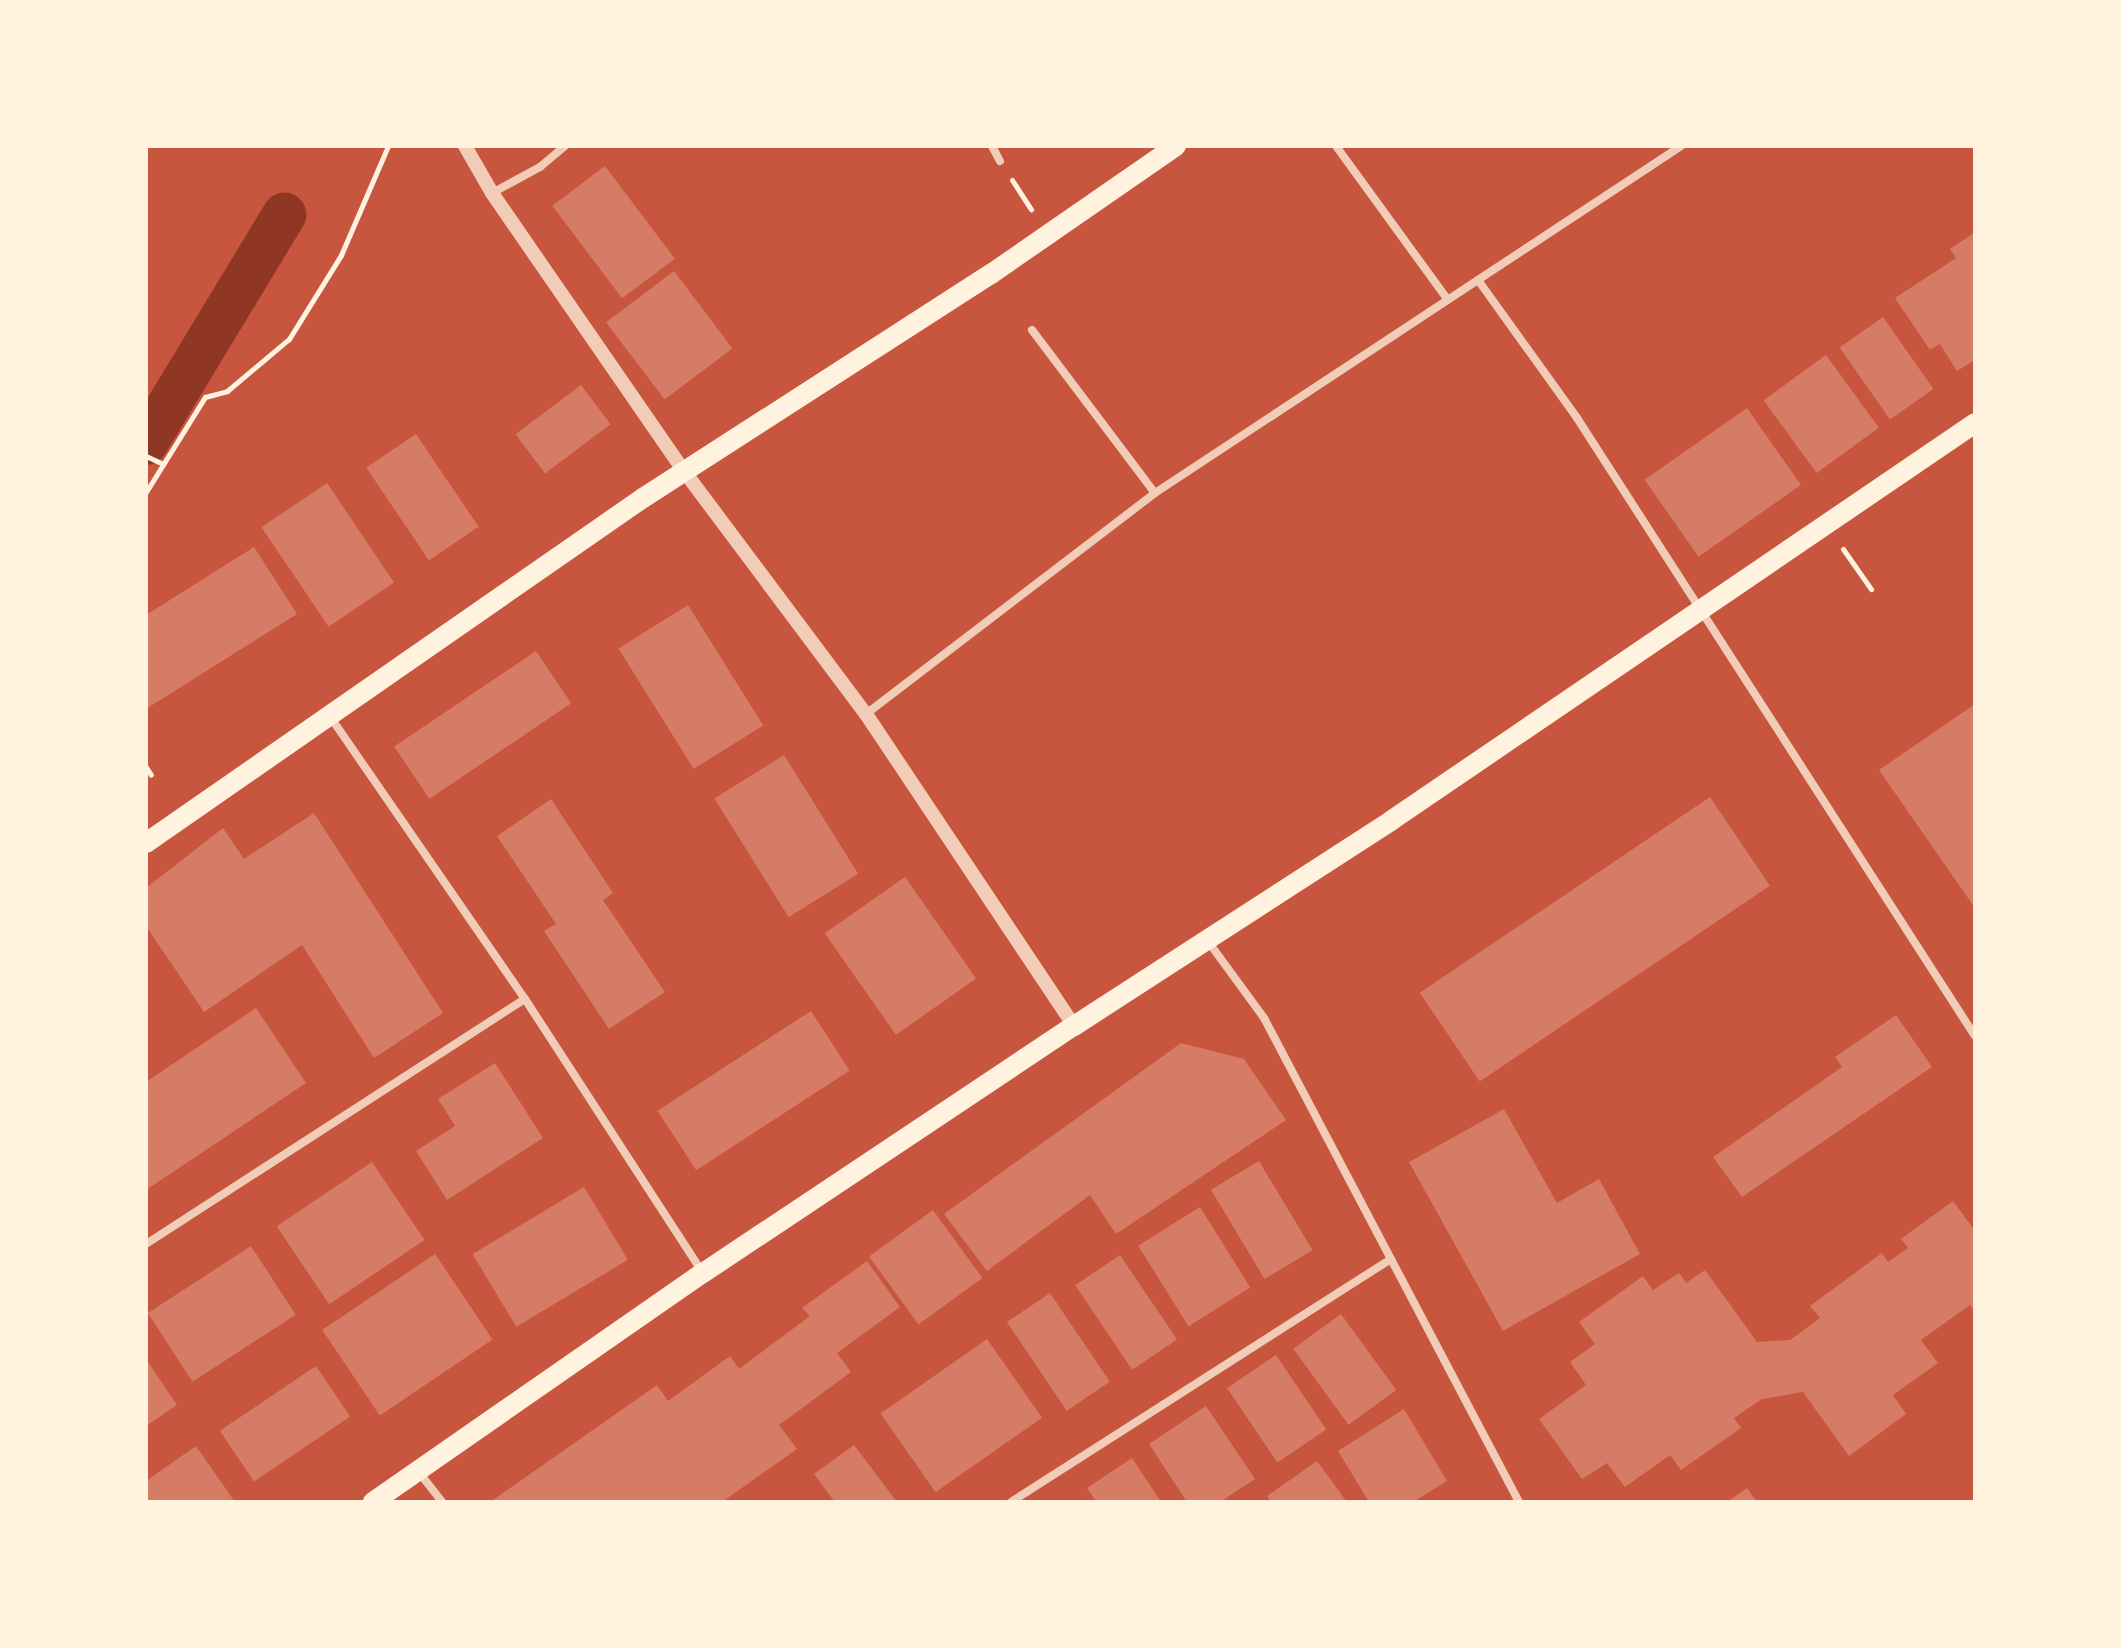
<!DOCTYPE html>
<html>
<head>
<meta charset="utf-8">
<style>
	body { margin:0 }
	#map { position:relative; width:2121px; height:1648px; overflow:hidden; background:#c8553d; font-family:"Open Sans",sans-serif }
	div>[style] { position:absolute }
	.canal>* { height:44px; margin:-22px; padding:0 22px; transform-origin:22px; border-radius:22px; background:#8f3625 }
	.building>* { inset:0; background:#d67c66; transform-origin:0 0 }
	.path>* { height:5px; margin:-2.5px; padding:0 2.5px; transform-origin:2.5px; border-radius:2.5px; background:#fff3e0 }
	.minor>* { height:8px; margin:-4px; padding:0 4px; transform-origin:4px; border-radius:4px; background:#f1ccb7 }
	.tertiary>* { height:14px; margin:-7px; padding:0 7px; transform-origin:7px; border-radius:7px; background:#f1ccb7 }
	.primary>* { height:20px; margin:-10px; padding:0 10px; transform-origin:10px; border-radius:10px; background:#fff3e0 }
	span { translate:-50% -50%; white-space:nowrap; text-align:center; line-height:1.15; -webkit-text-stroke:8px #fff3e0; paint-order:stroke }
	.frame { position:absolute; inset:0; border:148px solid #fff3e0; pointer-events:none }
</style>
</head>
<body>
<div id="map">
	<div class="canal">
		<i style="left:146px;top:443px;width:267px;rotate:-58.8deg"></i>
	</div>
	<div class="building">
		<i style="left:605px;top:166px;width:116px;height:66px;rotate:53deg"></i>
		<i style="clip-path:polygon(1975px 232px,1975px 360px,1957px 371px,1940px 344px,1930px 350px,1895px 298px,1956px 258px,1950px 249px)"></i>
		<i style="left:674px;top:271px;width:97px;height:85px;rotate:53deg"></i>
		<i style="left:1883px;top:317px;width:88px;height:53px;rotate:55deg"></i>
		<i style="left:1826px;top:355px;width:90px;height:77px;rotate:54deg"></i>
		<i style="left:581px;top:385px;width:49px;height:82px;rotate:53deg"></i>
		<i style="left:1747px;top:408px;width:94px;height:125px;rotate:55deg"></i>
		<i style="left:416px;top:434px;width:112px;height:60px;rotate:56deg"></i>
		<i style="left:327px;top:483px;width:120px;height:79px;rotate:56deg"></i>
		<i style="clip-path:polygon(254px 547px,297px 614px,146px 709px,146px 615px)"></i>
		<i style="left:688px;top:605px;width:142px;height:82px;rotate:58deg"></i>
		<i style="left:536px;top:651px;width:63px;height:171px;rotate:56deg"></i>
		<i style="clip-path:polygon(1975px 704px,1975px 908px,1879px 770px)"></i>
		<i style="left:784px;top:755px;width:140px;height:82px;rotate:58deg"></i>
		<i style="left:1710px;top:797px;width:107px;height:350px;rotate:56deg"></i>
		<i style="clip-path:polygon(551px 799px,613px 893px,603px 900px,665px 992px,609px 1029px,544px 931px,556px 924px,497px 836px)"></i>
		<i style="clip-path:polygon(314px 813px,443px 1013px,374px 1058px,302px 945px,204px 1012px,146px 926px,146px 888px,223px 828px,244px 859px)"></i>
		<i style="left:905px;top:877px;width:124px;height:98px;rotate:55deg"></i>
		<i style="clip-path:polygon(256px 1008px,306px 1083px,146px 1190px,146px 1082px)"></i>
		<i style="left:811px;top:1011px;width:71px;height:183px;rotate:57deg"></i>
		<i style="clip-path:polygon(1896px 1015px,1932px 1067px,1742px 1197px,1713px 1157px,1842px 1067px,1835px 1057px)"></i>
		<i style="clip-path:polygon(1181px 1043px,1244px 1059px,1286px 1120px,1116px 1234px,1090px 1195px,987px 1271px,944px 1214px)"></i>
		<i style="clip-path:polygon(495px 1063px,543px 1138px,447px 1200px,416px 1151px,455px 1126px,438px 1099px)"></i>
		<i style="clip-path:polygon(1504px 1109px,1557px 1203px,1599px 1179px,1640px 1254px,1503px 1331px,1409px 1162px)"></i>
		<i style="left:1259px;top:1161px;width:104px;height:56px;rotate:59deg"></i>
		<i style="left:372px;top:1162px;width:94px;height:115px;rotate:56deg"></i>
		<i style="left:584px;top:1187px;width:85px;height:130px;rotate:59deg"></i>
		<i style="clip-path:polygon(1953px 1201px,1975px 1231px,1975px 1312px,1970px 1305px,1921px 1340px,1938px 1363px,1893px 1395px,1906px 1414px,1849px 1456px,1803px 1392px,1762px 1399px,1734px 1418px,1741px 1428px,1681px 1470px,1670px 1455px,1625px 1487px,1607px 1463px,1582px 1479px,1539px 1419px,1586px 1385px,1570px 1362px,1595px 1344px,1579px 1322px,1643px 1276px,1653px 1290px,1679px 1273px,1686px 1283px,1705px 1270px,1757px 1342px,1790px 1340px,1820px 1318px,1810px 1306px,1882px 1253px,1888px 1262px,1908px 1248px,1901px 1239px)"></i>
		<i style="left:1200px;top:1207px;width:95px;height:73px;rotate:58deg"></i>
		<i style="left:933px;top:1210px;width:84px;height:79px;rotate:54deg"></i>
		<i style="left:251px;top:1246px;width:82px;height:123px;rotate:57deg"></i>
		<i style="left:435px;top:1254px;width:103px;height:136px;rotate:56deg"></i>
		<i style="left:1120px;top:1255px;width:102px;height:54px;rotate:56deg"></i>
		<i style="clip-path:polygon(867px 1261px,900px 1307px,837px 1353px,851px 1372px,779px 1425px,797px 1449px,722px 1502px,490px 1502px,657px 1385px,668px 1401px,730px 1356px,739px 1369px,810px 1316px,802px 1308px)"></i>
		<i style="left:1050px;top:1293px;width:107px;height:52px;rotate:56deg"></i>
		<i style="left:1341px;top:1314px;width:94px;height:59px;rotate:54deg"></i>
		<i style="left:987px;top:1339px;width:96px;height:130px;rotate:55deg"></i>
		<i style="left:1276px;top:1355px;width:90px;height:59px;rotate:56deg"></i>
		<i style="clip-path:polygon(146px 1359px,177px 1405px,146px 1426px)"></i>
		<i style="left:316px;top:1366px;width:61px;height:116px;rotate:56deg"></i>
		<i style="clip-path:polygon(1206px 1406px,1255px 1479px,1220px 1502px,1187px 1502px,1149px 1444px)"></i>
		<i style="clip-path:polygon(1404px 1409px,1447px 1481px,1413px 1502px,1369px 1502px,1338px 1451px)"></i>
		<i style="clip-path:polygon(854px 1445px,897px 1502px,835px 1502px,814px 1474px)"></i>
		<i style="clip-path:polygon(196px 1446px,235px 1502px,146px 1502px,146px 1481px)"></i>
		<i style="clip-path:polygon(1132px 1458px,1161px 1502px,1096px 1502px,1087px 1488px)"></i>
		<i style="clip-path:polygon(1317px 1461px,1347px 1502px,1271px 1502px,1267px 1496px)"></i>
		<i style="clip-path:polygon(1747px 1488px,1757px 1502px,1727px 1502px)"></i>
	</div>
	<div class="path">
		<i style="left:1012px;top:180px;width:35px;rotate:57deg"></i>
		<i style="left:146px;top:456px;width:19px;rotate:25deg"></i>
		<i style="left:146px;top:492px;width:112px;rotate:-58.2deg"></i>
		<i style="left:205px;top:397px;width:23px;rotate:-15deg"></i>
		<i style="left:227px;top:391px;width:81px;rotate:-40deg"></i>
		<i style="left:289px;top:339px;width:99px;rotate:-58.2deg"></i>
		<i style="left:341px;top:255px;width:119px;rotate:-66.7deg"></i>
		<i style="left:1843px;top:549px;width:49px;rotate:55deg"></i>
		<i style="left:146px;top:767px;width:9px;rotate:58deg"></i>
	</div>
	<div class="minor">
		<i style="left:992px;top:146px;width:17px;rotate:62deg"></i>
		<i style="left:1336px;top:146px;width:190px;rotate:54deg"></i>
		<i style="left:492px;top:193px;width:55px;rotate:-28.4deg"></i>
		<i style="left:540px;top:167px;width:33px;rotate:-40deg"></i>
		<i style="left:1478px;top:280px;width:170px;rotate:54.3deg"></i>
		<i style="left:1577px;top:418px;width:735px;rotate:57.22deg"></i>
		<i style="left:1032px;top:330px;width:204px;rotate:53deg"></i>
		<i style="left:866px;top:714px;width:364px;rotate:-37.4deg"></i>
		<i style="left:1155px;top:493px;width:630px;rotate:-33.41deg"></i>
		<i style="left:329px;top:715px;width:345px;rotate:55.4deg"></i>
		<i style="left:525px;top:999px;width:325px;rotate:57deg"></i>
		<i style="left:1207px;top:940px;width:97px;rotate:53.8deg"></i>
		<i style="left:1264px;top:1018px;width:547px;rotate:62.22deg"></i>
		<i style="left:146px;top:1244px;width:451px;rotate:-32.9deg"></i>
		<i style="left:418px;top:1471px;width:39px;rotate:52deg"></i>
		<i style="left:1011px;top:1502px;width:451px;rotate:-32.6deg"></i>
	</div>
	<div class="tertiary">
		<i style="left:465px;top:146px;width:54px;rotate:60.1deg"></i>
		<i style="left:492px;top:193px;width:338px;rotate:55.4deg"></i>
		<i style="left:684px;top:471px;width:304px;rotate:53.2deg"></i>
		<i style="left:866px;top:714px;width:375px;rotate:56.3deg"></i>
	</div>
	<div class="primary">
		<i style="left:146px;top:843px;width:605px;rotate:-34.77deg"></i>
		<i style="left:643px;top:498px;width:414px;rotate:-32.8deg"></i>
		<i style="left:991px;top:274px;width:225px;rotate:-34.7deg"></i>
		<i style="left:373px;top:1502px;width:402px;rotate:-34.8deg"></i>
		<i style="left:703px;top:1273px;width:446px;rotate:-33.7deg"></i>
		<i style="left:1074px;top:1026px;width:379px;rotate:-32.9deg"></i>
		<i style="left:1392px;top:820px;width:705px;rotate:-34.25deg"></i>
	</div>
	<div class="frame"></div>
</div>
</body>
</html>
